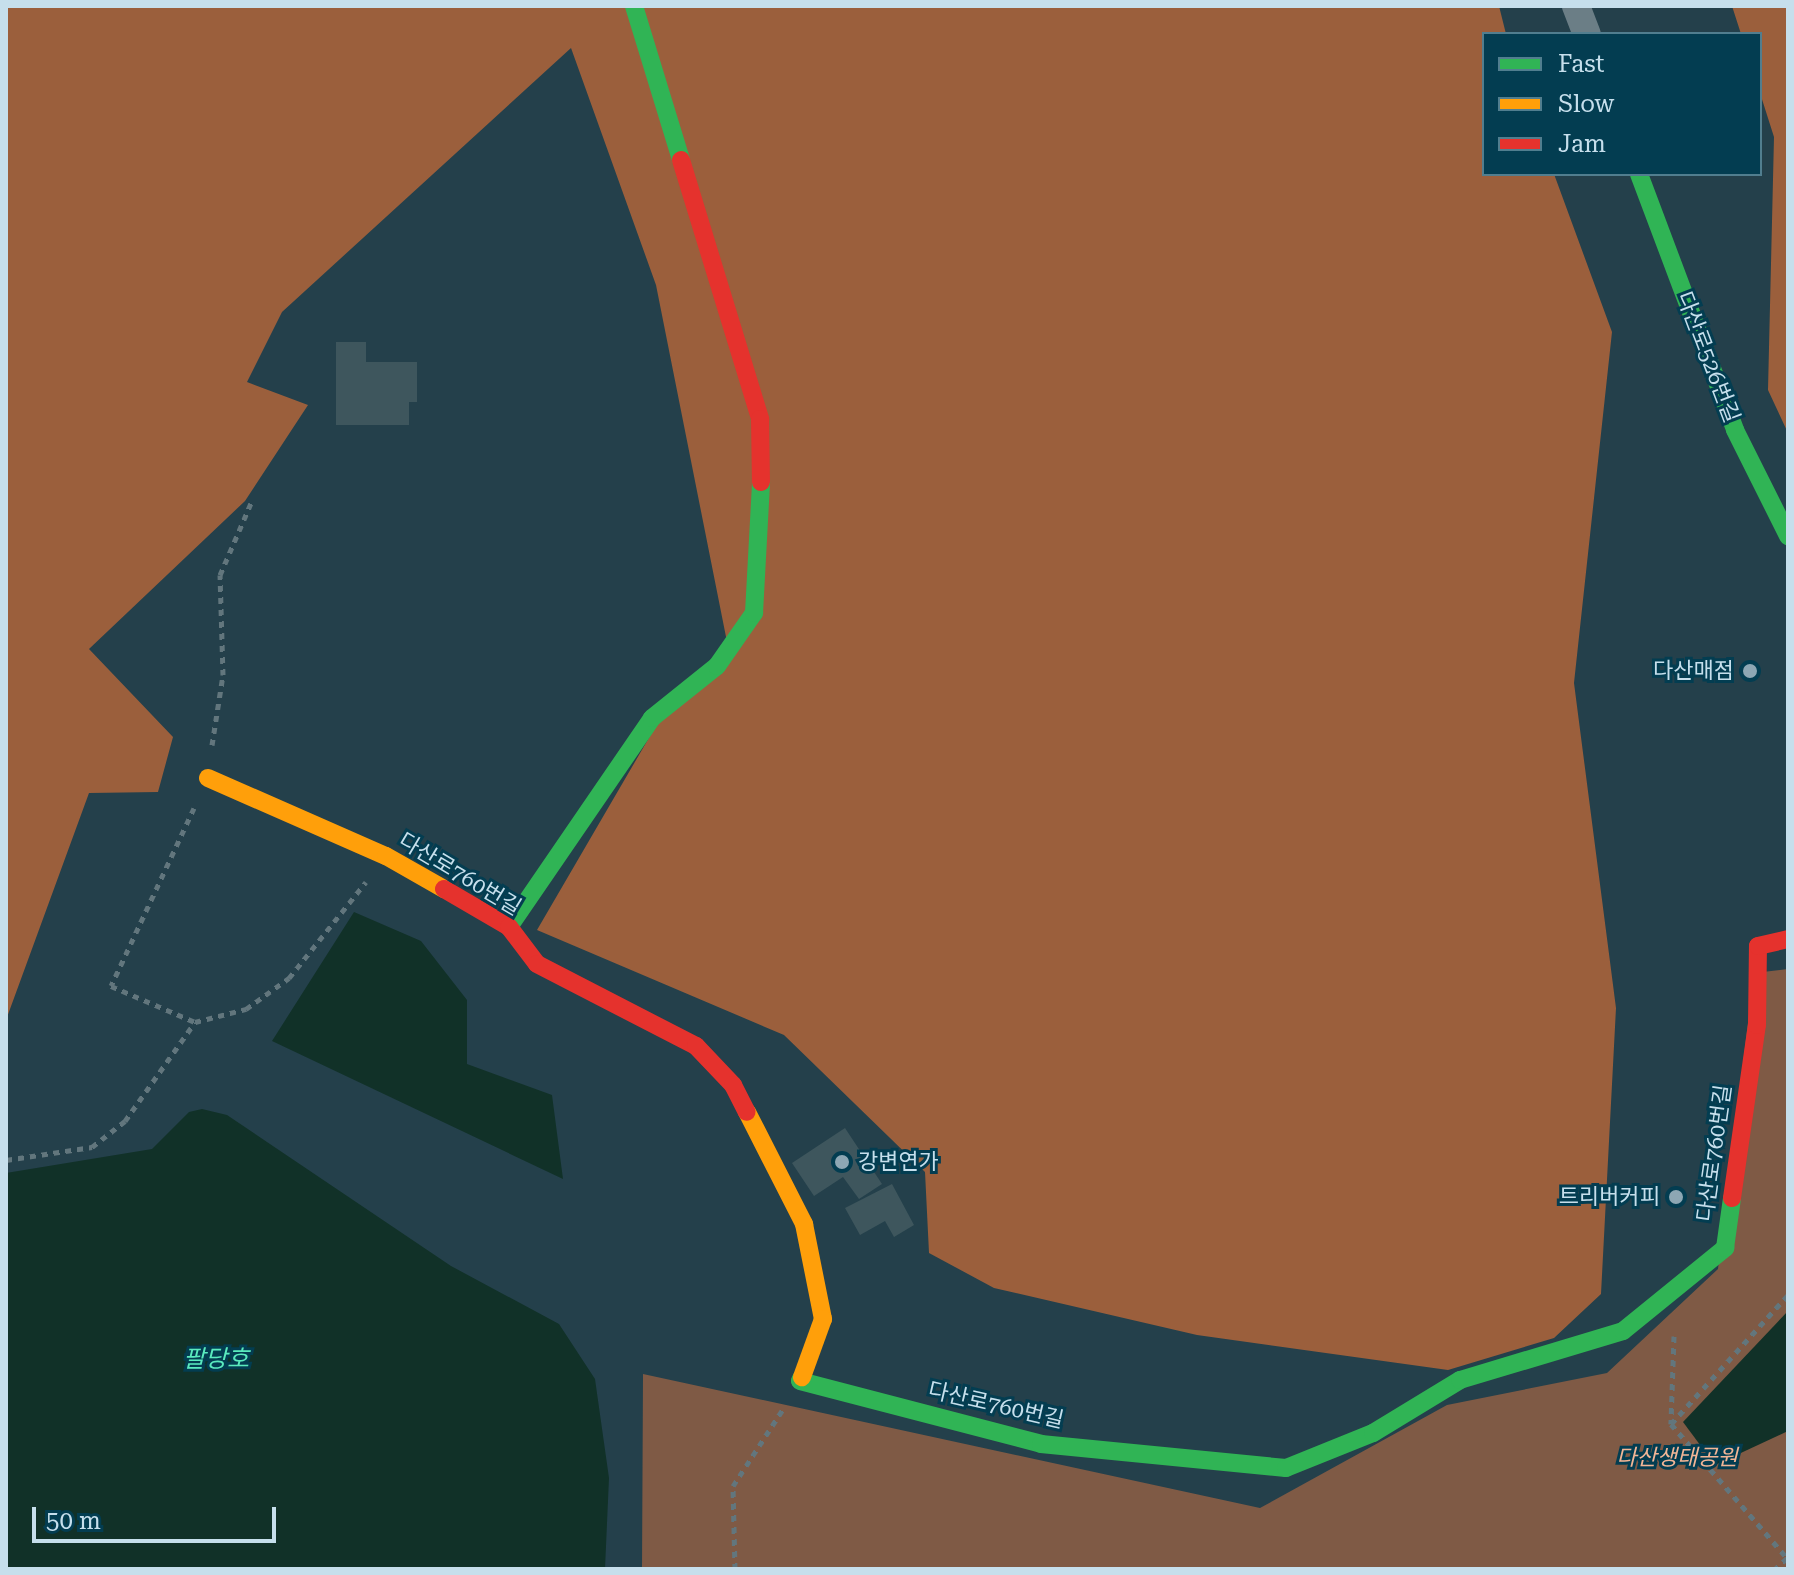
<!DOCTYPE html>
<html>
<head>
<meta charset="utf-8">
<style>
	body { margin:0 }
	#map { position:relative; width:1794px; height:1575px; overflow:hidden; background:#24404b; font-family:"Roboto Serif","Noto Sans KR",serif }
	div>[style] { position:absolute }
	.green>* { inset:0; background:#7f5a45 }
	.forest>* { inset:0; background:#9b5f3c }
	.water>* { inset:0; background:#113128 }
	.building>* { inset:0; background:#3e565d }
	.path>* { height:5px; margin-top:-2.5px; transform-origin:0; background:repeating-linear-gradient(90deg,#62767d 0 6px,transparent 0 12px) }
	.street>* { height:28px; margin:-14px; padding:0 14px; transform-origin:14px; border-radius:14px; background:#6b7e86 }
	.fast>* { height:18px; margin:-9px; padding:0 9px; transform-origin:9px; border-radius:9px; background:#30b455 }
	.slow>* { height:18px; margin:-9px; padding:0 9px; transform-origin:9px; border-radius:9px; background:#ff9f0a }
	.jam>* { height:18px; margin:-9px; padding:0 9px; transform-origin:9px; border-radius:9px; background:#e5322d }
	.dots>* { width:22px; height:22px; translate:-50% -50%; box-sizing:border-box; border:4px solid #033d51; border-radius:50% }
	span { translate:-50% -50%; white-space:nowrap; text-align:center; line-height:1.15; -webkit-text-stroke:6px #033d51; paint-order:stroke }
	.street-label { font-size:22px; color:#c6dfec }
	.poi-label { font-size:22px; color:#c6dfec }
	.right { translate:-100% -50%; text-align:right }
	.left { translate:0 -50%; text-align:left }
	.park-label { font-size:22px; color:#f3b696; font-style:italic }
	.water-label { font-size:24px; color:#5aeabe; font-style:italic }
	.frame { position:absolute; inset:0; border:8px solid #c6dfec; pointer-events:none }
	.legend { position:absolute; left:1482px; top:32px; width:280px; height:144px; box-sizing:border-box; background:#033d51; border:2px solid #517e8f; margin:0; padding:10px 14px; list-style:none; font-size:24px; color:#c6dfec }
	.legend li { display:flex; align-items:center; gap:16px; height:40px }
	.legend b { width:40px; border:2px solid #517e8f }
	.scale { position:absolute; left:32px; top:1507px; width:244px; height:36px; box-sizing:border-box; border:4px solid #c6dfec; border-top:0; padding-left:10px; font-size:24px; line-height:28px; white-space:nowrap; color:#c6dfec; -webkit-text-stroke:6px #033d51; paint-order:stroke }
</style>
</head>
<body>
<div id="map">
	<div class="green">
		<i style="clip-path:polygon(1788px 969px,1788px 1569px,642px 1569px,643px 1374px,1260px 1508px,1447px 1405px,1607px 1373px,1718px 1269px,1754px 973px)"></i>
	</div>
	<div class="forest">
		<i style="clip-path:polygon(6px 6px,1499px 6px,1506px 34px,1484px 34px,1484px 174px,1554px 174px,1612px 332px,1574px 683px,1616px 1008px,1601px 1294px,1554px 1338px,1448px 1370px,1197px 1335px,994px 1288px,929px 1253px,925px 1172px,784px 1035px,537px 930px,671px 700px,730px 657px,656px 285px,571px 48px,282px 312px,247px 382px,308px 405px,245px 501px,89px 649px,173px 737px,158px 792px,89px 793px,6px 1020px)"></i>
		<i style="clip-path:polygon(1732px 6px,1788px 6px,1788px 433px,1768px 390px,1774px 137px,1760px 93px,1760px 34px,1741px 34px)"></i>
	</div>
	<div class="water">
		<i style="clip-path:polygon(354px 912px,421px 941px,467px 1000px,467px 1064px,552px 1095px,563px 1179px,272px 1041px)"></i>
		<i style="clip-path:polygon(202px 1109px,227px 1115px,451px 1266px,559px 1324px,595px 1379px,609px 1478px,605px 1569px,6px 1569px,6px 1173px,152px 1149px,189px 1112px)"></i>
		<i style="clip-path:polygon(1788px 1311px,1788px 1431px,1715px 1465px,1683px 1422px)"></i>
	</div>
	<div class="building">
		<i style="clip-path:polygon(336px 342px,366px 342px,366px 362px,417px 362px,417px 402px,409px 402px,409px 425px,336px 425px)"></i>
		<i style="clip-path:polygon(845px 1128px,882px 1184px,859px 1199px,843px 1177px,814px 1196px,792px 1163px)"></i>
		<i style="clip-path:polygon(892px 1184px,914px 1225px,894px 1237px,885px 1221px,860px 1235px,845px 1208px)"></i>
	</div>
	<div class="path">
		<i style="left:212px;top:745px;width:71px;rotate:-81.1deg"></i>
		<i style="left:223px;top:675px;width:100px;rotate:-91.7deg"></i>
		<i style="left:220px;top:575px;width:78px;rotate:-66.7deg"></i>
		<i style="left:194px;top:808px;width:196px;rotate:115deg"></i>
		<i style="left:111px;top:986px;width:91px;rotate:23.2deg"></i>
		<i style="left:6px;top:1160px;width:87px;rotate:-8.6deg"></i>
		<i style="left:92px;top:1147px;width:42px;rotate:-38.2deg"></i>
		<i style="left:125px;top:1121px;width:121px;rotate:-54.7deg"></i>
		<i style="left:195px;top:1022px;width:53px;rotate:-14.3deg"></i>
		<i style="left:246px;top:1009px;width:53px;rotate:-35.8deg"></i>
		<i style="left:289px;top:978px;width:123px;rotate:-51.3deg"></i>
		<i style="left:1674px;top:1336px;width:88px;rotate:92deg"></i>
		<i style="left:1671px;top:1424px;width:177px;rotate:49.1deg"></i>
		<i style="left:1787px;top:1558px;width:16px;rotate:137deg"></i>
		<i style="left:1671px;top:1424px;width:174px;rotate:-47.8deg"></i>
		<i style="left:735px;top:1569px;width:83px;rotate:-91.4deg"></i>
		<i style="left:733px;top:1486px;width:92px;rotate:-57deg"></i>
	</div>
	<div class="street">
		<i style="left:1576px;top:6px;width:30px;rotate:69deg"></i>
	</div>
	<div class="fast">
		<i style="left:634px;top:6px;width:161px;rotate:73deg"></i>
		<i style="left:1639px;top:174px;width:273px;rotate:69.4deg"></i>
		<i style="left:1735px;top:430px;width:119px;rotate:63.4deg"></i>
		<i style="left:509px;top:927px;width:253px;rotate:-55.6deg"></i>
		<i style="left:652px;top:718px;width:83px;rotate:-38.7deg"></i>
		<i style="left:717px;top:666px;width:65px;rotate:-55.1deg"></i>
		<i style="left:754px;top:613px;width:131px;rotate:-86.9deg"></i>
		<i style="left:802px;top:1377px;width:4px;rotate:117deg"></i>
		<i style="left:800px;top:1381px;width:249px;rotate:14.6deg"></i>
		<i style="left:1041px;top:1444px;width:246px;rotate:5.6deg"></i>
		<i style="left:1286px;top:1468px;width:94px;rotate:-21.9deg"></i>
		<i style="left:1373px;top:1433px;width:102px;rotate:-31.3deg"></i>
		<i style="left:1460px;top:1380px;width:170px;rotate:-16.7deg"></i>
		<i style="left:1623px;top:1331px;width:132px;rotate:-39.1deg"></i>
		<i style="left:1725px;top:1248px;width:50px;rotate:-82deg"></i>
	</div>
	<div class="slow">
		<i style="left:208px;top:778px;width:194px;rotate:23.7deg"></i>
		<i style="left:386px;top:856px;width:67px;rotate:29.6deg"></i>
		<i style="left:747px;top:1112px;width:126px;rotate:63deg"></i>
		<i style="left:804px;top:1224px;width:97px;rotate:78.7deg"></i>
		<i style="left:823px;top:1319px;width:62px;rotate:109.9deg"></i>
	</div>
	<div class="jam">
		<i style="left:681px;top:160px;width:271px;rotate:73deg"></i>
		<i style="left:760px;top:419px;width:63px;rotate:89.1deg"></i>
		<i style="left:444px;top:889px;width:75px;rotate:30.3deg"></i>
		<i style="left:509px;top:927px;width:46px;rotate:52.9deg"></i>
		<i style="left:537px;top:964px;width:179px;rotate:27.3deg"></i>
		<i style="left:696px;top:1046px;width:54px;rotate:46.5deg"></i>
		<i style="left:733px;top:1085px;width:30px;rotate:63deg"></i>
		<i style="left:1732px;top:1198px;width:175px;rotate:-81.8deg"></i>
		<i style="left:1757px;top:1025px;width:79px;rotate:-89.3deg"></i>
		<i style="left:1758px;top:946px;width:31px;rotate:-13deg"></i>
	</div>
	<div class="dots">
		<i style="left:1750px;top:671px;background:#8da7b4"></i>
		<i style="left:842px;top:1162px;background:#8da7b4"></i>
		<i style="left:1676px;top:1197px;background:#8da7b4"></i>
	</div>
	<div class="street-label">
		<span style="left:1708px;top:357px;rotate:69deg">다산로526번길</span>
		<span style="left:460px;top:874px;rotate:31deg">다산로760번길</span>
		<span style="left:1714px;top:1153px;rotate:-82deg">다산로760번길</span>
		<span style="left:996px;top:1405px;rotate:13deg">다산로760번길</span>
	</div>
	<div class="poi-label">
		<span class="right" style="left:1734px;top:671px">다산매점</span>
		<span class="left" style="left:858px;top:1162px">강변연가</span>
		<span class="right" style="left:1660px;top:1197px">트리버커피</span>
	</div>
	<div class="park-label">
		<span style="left:1677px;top:1458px">다산생태공원</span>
	</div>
	<div class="water-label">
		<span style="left:216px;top:1360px">팔당호</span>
	</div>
	<div class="frame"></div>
	<ul class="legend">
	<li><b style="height:10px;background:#30b455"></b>Fast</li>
	<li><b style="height:10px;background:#ff9f0a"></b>Slow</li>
	<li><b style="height:10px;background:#e5322d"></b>Jam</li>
	</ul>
	<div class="scale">50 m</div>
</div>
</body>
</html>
